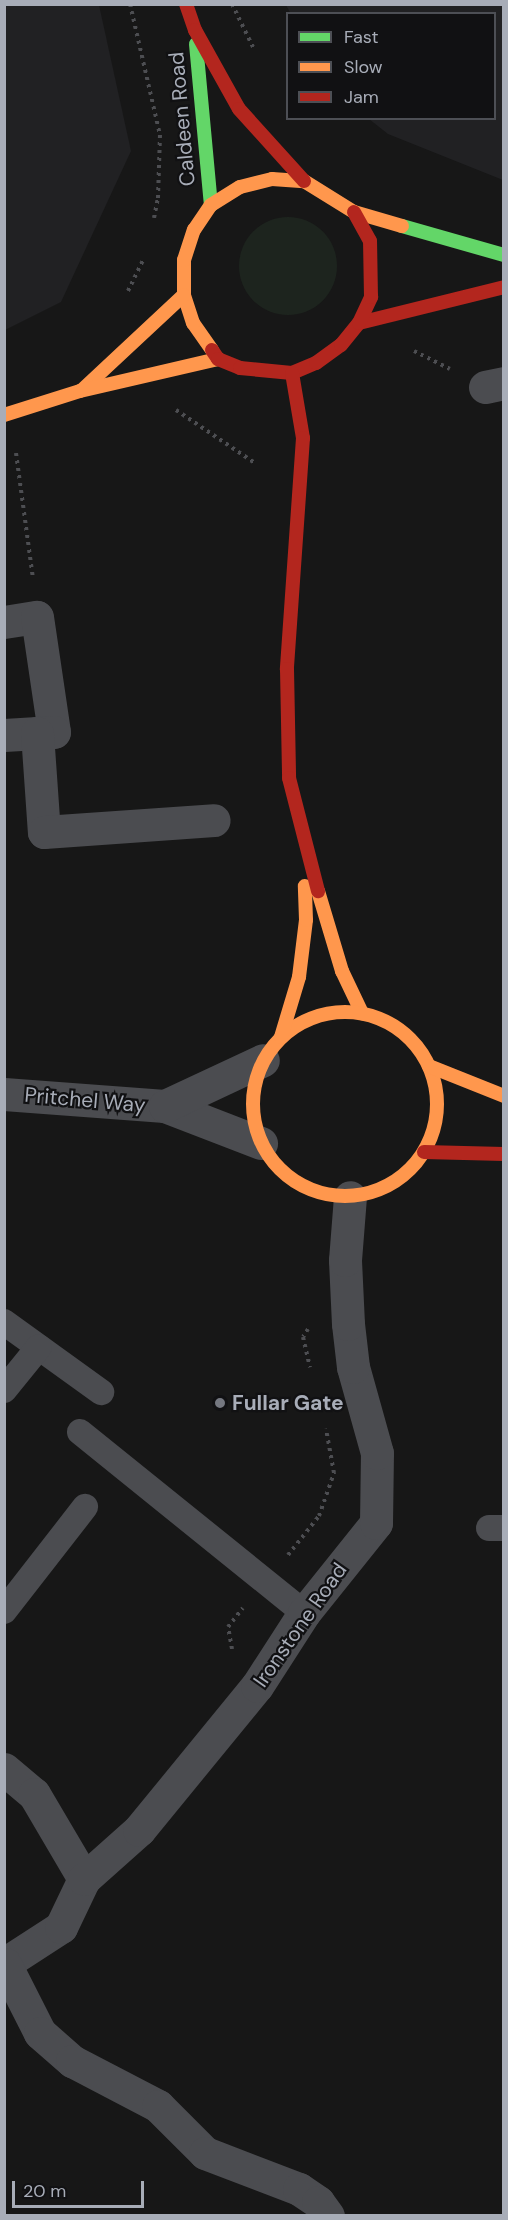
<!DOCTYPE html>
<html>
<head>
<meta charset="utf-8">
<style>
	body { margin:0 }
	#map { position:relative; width:508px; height:2220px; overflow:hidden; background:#171717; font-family:"DM Sans",sans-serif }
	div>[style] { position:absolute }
	.built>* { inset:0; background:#212123 }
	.green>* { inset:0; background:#1d241e }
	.round { border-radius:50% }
	.path>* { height:4px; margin-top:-2px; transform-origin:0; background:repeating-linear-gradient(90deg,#4d4e52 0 3px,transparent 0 7.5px) }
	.lane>* { height:26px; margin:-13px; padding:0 13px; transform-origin:13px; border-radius:13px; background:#4b4c50 }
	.street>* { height:33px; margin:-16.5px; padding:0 16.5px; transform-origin:16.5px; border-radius:16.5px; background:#4b4c50 }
	.fast>* { height:14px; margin:-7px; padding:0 7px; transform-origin:7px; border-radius:7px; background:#63d668 }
	.slow>* { height:14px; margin:-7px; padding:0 7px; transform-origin:7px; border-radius:7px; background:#ff974d }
	.slow>.ring { margin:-7px; padding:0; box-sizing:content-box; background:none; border:14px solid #ff974d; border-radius:50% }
	.jam>* { height:14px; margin:-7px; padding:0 7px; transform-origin:7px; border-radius:7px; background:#b3261e }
	.dots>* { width:16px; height:16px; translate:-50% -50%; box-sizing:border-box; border:3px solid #111113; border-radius:50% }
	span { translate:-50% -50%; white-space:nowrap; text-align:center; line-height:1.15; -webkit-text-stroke:4.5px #111113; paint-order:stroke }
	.street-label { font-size:21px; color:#a8adb8 }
	.poi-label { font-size:21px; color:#a8adb8; font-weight:700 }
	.left { translate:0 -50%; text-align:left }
	.frame { position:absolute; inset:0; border:6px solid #a8adb8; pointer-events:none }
	.legend { position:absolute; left:286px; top:12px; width:210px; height:108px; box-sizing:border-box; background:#111113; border:2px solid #4d4f55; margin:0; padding:8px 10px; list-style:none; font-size:18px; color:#a8adb8 }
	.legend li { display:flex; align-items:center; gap:12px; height:30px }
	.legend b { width:30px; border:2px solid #4d4f55 }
	.scale { position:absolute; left:12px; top:2181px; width:132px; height:27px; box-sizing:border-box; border:3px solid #a8adb8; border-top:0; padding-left:8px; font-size:18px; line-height:21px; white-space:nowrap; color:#a8adb8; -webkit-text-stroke:4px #111113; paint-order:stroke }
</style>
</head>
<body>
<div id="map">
	<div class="built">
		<i style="clip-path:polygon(5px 5px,99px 5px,131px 151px,61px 302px,5px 330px)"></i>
		<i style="clip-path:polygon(286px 5px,503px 5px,503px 180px,388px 134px,369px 119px,494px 118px,494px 14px,291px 14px)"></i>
	</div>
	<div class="green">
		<i class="round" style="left:239px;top:217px;width:98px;height:98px"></i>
	</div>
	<div class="path">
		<i style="left:130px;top:4px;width:134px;rotate:77.1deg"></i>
		<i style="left:232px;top:4px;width:48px;rotate:64deg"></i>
		<i style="left:154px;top:218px;width:20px;rotate:-79deg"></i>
		<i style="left:158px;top:198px;width:63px;rotate:-88.2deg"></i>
		<i style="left:128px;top:291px;width:34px;rotate:-64deg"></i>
		<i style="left:414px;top:351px;width:40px;rotate:26.6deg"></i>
		<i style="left:176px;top:410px;width:95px;rotate:33.9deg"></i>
		<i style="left:16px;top:453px;width:127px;rotate:82.3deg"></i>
		<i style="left:308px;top:1329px;width:9px;rotate:122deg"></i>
		<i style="left:303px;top:1337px;width:31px;rotate:77deg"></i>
		<i style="left:288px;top:1555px;width:50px;rotate:-51.5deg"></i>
		<i style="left:319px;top:1516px;width:46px;rotate:-70.8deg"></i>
		<i style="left:334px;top:1473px;width:45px;rotate:-100.3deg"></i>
		<i style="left:232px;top:1649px;width:22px;rotate:-100deg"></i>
		<i style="left:228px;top:1627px;width:24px;rotate:-52deg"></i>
	</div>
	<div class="lane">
		<i style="left:4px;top:1322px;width:120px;rotate:35.8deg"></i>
		<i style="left:4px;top:1390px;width:55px;rotate:-50.9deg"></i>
		<i style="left:80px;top:1432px;width:288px;rotate:38.9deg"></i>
		<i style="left:489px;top:1528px;width:15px"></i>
		<i style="left:4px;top:1611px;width:132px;rotate:-52.1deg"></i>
	</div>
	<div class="street">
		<i style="left:485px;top:387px;width:19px;rotate:-12deg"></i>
		<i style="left:4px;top:622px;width:33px;rotate:-9deg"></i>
		<i style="left:37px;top:617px;width:116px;rotate:81.6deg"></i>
		<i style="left:54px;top:732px;width:50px;rotate:176.6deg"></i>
		<i style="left:37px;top:733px;width:99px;rotate:86deg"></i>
		<i style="left:44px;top:832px;width:170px;rotate:-4deg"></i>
		<i style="left:4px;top:1094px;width:161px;rotate:4.3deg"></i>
		<i style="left:165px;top:1106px;width:103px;rotate:21.1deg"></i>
		<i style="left:165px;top:1106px;width:108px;rotate:-25.1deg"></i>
		<i style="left:4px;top:1769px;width:39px;rotate:40deg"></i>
		<i style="left:34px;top:1794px;width:99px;rotate:59.5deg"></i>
		<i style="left:4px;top:1964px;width:68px;rotate:-33deg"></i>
		<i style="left:61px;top:1927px;width:53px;rotate:-64.4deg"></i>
		<i style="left:84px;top:1879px;width:74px;rotate:-41.7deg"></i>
		<i style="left:139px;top:1830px;width:186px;rotate:-50.7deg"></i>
		<i style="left:257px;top:1686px;width:87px;rotate:-57.2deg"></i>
		<i style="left:304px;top:1613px;width:115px;rotate:-51.3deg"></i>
		<i style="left:376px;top:1523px;width:70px;rotate:-89.2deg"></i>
		<i style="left:377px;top:1453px;width:89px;rotate:-105.6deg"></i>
		<i style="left:353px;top:1367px;width:43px;rotate:-96.6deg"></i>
		<i style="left:348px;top:1324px;width:64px;rotate:-92.7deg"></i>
		<i style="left:345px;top:1260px;width:63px;rotate:-85.5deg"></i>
		<i style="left:5px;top:1964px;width:77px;rotate:63.1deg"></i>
		<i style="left:40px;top:2033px;width:43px;rotate:41.2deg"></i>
		<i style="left:72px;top:2061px;width:97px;rotate:27.6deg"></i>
		<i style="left:158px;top:2106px;width:66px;rotate:45deg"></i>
		<i style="left:205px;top:2153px;width:101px;rotate:21deg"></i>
		<i style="left:299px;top:2189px;width:23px;rotate:34deg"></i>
		<i style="left:318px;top:2202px;width:17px;rotate:54deg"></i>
	</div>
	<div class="fast">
		<i style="left:196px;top:44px;width:162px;rotate:84.7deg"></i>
		<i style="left:402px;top:226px;width:106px;rotate:15.9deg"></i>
	</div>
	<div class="slow">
		<i style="left:212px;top:350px;width:33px;rotate:-125deg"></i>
		<i style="left:193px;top:323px;width:29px;rotate:-108deg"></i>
		<i style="left:184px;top:295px;width:35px;rotate:-90deg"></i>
		<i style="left:184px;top:260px;width:32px;rotate:-72deg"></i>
		<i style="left:194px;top:230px;width:30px;rotate:-56deg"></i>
		<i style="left:211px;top:205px;width:34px;rotate:-32deg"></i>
		<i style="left:240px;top:187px;width:33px;rotate:-14deg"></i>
		<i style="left:272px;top:179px;width:32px;rotate:4deg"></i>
		<i style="left:304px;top:181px;width:59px;rotate:31.8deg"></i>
		<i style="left:354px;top:212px;width:50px;rotate:16.3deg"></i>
		<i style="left:82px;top:390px;width:139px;rotate:-43deg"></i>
		<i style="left:4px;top:415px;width:80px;rotate:-17.5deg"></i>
		<i style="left:80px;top:391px;width:142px;rotate:-13.1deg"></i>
		<i style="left:318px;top:891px;width:84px;rotate:73.3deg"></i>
		<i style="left:342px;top:971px;width:47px;rotate:64.5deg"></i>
		<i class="ring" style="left:253px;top:1012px;width:170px;height:170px"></i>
		<i style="left:281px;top:1037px;width:63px;rotate:-73.3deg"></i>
		<i style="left:299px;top:977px;width:57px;rotate:-83deg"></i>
		<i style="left:306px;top:920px;width:34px;rotate:-92deg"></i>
		<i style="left:429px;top:1066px;width:81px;rotate:21.8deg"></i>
	</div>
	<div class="jam">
		<i style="left:186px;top:4px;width:28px;rotate:71deg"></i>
		<i style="left:195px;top:30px;width:90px;rotate:60.9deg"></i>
		<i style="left:239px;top:109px;width:97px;rotate:47.9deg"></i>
		<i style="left:359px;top:323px;width:149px;rotate:-13.9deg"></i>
		<i style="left:212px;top:350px;width:11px;rotate:56deg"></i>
		<i style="left:218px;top:359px;width:24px;rotate:22deg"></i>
		<i style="left:240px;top:368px;width:52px;rotate:5.5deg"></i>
		<i style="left:292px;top:373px;width:26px;rotate:-23deg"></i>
		<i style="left:316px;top:363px;width:31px;rotate:-36deg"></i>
		<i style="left:341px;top:345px;width:28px;rotate:-51deg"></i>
		<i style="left:359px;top:323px;width:29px;rotate:-65deg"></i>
		<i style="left:371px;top:297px;width:56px;rotate:-91deg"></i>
		<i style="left:370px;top:241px;width:33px;rotate:-119deg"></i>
		<i style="left:292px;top:373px;width:66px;rotate:80.4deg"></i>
		<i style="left:303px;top:438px;width:232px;rotate:94deg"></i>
		<i style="left:287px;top:669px;width:109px;rotate:88.9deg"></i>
		<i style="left:289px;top:778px;width:117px;rotate:75.6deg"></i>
		<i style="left:424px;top:1152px;width:80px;rotate:1.4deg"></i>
	</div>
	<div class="dots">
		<i style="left:220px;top:1403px;background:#757880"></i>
	</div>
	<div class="street-label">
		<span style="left:182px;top:119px;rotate:-95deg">Caldeen Road</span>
		<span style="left:85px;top:1100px;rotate:5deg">Pritchel Way</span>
		<span style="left:300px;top:1625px;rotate:-55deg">Ironstone Road</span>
	</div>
	<div class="poi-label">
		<span class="left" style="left:232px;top:1403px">Fullar Gate</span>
	</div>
	<div class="frame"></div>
	<ul class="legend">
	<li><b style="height:8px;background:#63d668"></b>Fast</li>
	<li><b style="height:8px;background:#ff974d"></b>Slow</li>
	<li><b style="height:8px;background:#b3261e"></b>Jam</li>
	</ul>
	<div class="scale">20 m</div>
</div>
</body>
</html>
